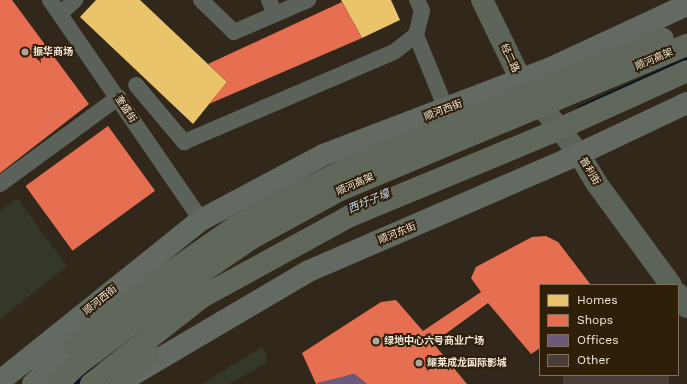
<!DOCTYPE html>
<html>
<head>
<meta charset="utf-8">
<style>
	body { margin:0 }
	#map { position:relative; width:687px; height:384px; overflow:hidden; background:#31281b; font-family:"Work Sans","Noto Sans SC",sans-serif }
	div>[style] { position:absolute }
	.green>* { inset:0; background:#33382a }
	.homes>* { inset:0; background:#e9c46a }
	.shops>* { inset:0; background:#e76f51; transform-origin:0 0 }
	.offices>* { inset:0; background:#6d597a }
	.stream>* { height:5px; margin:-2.5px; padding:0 2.5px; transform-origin:2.5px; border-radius:2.5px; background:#061423 }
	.building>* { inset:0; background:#483d37; transform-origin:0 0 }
	.street>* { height:16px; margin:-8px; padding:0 8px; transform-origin:8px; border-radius:8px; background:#5a625a }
	.secondary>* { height:22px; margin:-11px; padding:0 11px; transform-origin:11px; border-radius:11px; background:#5c6459 }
	.primary>* { height:22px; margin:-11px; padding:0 11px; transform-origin:11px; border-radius:11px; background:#626a61 }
	.highway-bridge>* { height:22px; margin:-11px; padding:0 11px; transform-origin:11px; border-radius:11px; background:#60675b }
	.dots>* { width:11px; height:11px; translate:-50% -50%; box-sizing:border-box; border:2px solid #2f1f09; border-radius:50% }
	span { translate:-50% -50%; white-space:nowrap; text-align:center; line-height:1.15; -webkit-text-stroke:4px #2f1f09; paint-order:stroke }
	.poi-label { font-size:10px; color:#f4e9dc; font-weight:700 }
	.left { translate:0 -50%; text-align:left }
	.street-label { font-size:10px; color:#f4e9dc }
	.water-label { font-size:11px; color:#c2dbf6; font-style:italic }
	.legend { position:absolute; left:539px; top:284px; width:140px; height:92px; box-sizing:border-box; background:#2f1f09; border:1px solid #7e705d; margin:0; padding:5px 7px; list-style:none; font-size:12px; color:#f4e9dc }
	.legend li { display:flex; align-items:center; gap:8px; height:20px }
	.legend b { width:20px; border:1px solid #7e705d }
</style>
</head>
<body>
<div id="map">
	<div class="green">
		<i style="clip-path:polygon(17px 198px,67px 266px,0 319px,0 211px)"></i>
		<i style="clip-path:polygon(262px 347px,266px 353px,266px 363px,229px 384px,202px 384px)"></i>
	</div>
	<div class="homes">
		<i style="clip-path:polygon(96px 0,140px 0,227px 82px,193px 124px,80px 17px)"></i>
		<i style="clip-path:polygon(341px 0,391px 0,400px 20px,362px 38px)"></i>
	</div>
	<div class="shops">
		<i style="clip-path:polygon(0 0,12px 0,89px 104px,0 173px)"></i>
		<i style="clip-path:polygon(342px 2px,362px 38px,209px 104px,227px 82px,208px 64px)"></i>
		<i style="left:108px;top:126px;width:80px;height:102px;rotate:54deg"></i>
		<i style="clip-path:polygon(546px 236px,558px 242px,591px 285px,540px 285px,540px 348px,531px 354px,488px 303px,433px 343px,467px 384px,367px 384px,354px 374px,316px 384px,302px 353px,381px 302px,396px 300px,423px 331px,481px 292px,471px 278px,476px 267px,532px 237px)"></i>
	</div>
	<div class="offices">
		<i style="clip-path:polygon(354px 374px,367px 384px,317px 384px,317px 383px)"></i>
	</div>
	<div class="stream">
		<i style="left:579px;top:108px;width:119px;rotate:-24.4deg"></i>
		<i style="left:73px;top:384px;width:31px;rotate:-37deg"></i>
	</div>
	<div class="building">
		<i style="left:563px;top:375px;width:106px;height:11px"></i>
	</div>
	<div class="street">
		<i style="left:50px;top:0;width:267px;rotate:55.5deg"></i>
		<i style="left:201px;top:0;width:46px;rotate:44.1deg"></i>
		<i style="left:234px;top:32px;width:81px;rotate:-23.4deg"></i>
		<i style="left:269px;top:0;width:15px;rotate:67deg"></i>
		<i style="left:60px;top:14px;width:21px;rotate:-43deg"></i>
		<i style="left:416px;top:35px;width:80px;rotate:67.9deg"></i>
		<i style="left:136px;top:85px;width:75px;rotate:49.9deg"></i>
		<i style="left:184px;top:142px;width:228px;rotate:-23.2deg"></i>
		<i style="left:394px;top:52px;width:28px;rotate:-38deg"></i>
		<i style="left:416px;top:35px;width:25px;rotate:-76deg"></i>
		<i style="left:422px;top:11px;width:12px;rotate:-114deg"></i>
		<i style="left:0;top:184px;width:147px;rotate:-36.2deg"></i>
	</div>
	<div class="secondary">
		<i style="left:482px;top:0;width:89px;rotate:64deg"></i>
		<i style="left:521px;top:80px;width:94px;rotate:51.9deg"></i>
		<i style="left:579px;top:154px;width:35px;rotate:59deg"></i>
		<i style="left:597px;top:184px;width:125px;rotate:53.8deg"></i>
		<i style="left:678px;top:294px;width:16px;rotate:55deg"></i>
	</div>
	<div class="primary">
		<i style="left:127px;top:378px;width:211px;rotate:-30.5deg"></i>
		<i style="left:309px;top:271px;width:294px;rotate:-23.4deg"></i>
		<i style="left:579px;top:154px;width:119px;rotate:-25.3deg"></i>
		<i style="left:0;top:381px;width:258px;rotate:-38.7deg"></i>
		<i style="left:201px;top:220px;width:138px;rotate:-28deg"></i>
		<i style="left:323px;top:155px;width:244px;rotate:-20.9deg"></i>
		<i style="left:551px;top:68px;width:150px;rotate:-24.9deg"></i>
		<i style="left:33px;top:384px;width:76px;rotate:-43.4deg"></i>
	</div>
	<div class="highway-bridge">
		<i style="left:75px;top:345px;width:126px;rotate:-37.2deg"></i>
		<i style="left:175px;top:269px;width:73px;rotate:-35deg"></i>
		<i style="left:235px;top:227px;width:60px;rotate:-28.7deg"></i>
		<i style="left:288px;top:198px;width:60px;rotate:-26.6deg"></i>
		<i style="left:342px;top:171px;width:347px;rotate:-22.4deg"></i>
		<i style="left:121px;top:382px;width:40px;rotate:-48deg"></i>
		<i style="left:57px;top:384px;width:26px;rotate:-43deg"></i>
		<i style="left:76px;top:366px;width:145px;rotate:-36.9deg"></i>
		<i style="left:192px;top:279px;width:73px;rotate:-34.3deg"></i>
		<i style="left:252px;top:238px;width:100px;rotate:-28.6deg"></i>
		<i style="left:340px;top:190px;width:376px;rotate:-22.7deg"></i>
		<i style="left:91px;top:384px;width:141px;rotate:-38.1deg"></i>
		<i style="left:202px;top:297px;width:169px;rotate:-28.7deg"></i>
		<i style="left:350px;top:216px;width:217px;rotate:-22.5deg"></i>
		<i style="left:550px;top:133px;width:150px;rotate:-24.3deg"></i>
	</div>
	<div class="dots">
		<i style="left:25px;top:52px;background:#b0a598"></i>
		<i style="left:376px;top:341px;background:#b0a598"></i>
		<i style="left:419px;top:363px;background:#b0a598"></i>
	</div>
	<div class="poi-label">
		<span class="left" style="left:33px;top:52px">振华商场</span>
		<span class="left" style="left:384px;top:341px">绿地中心六号商业广场</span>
		<span class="left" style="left:427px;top:363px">耀莱成龙国际影城</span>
	</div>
	<div class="street-label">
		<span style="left:510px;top:58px;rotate:65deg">经二路</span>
		<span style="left:654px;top:59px;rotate:-23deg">顺河高架</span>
		<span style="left:126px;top:109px;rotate:57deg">奎盛街</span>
		<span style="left:443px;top:110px;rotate:-21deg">顺河西街</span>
		<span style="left:590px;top:171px;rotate:59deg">普利街</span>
		<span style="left:355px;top:184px;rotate:-24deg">顺河高架</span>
		<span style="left:397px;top:233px;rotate:-22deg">顺河东街</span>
		<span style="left:100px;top:300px;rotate:-39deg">顺河西街</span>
	</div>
	<div class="water-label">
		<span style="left:369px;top:202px;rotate:-23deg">西圩子壕</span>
	</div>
	<ul class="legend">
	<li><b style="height:11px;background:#e9c46a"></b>Homes</li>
	<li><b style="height:11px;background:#e76f51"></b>Shops</li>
	<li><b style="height:11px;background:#6d597a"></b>Offices</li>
	<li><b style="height:11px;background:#483d37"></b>Other</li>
	</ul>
</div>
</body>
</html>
